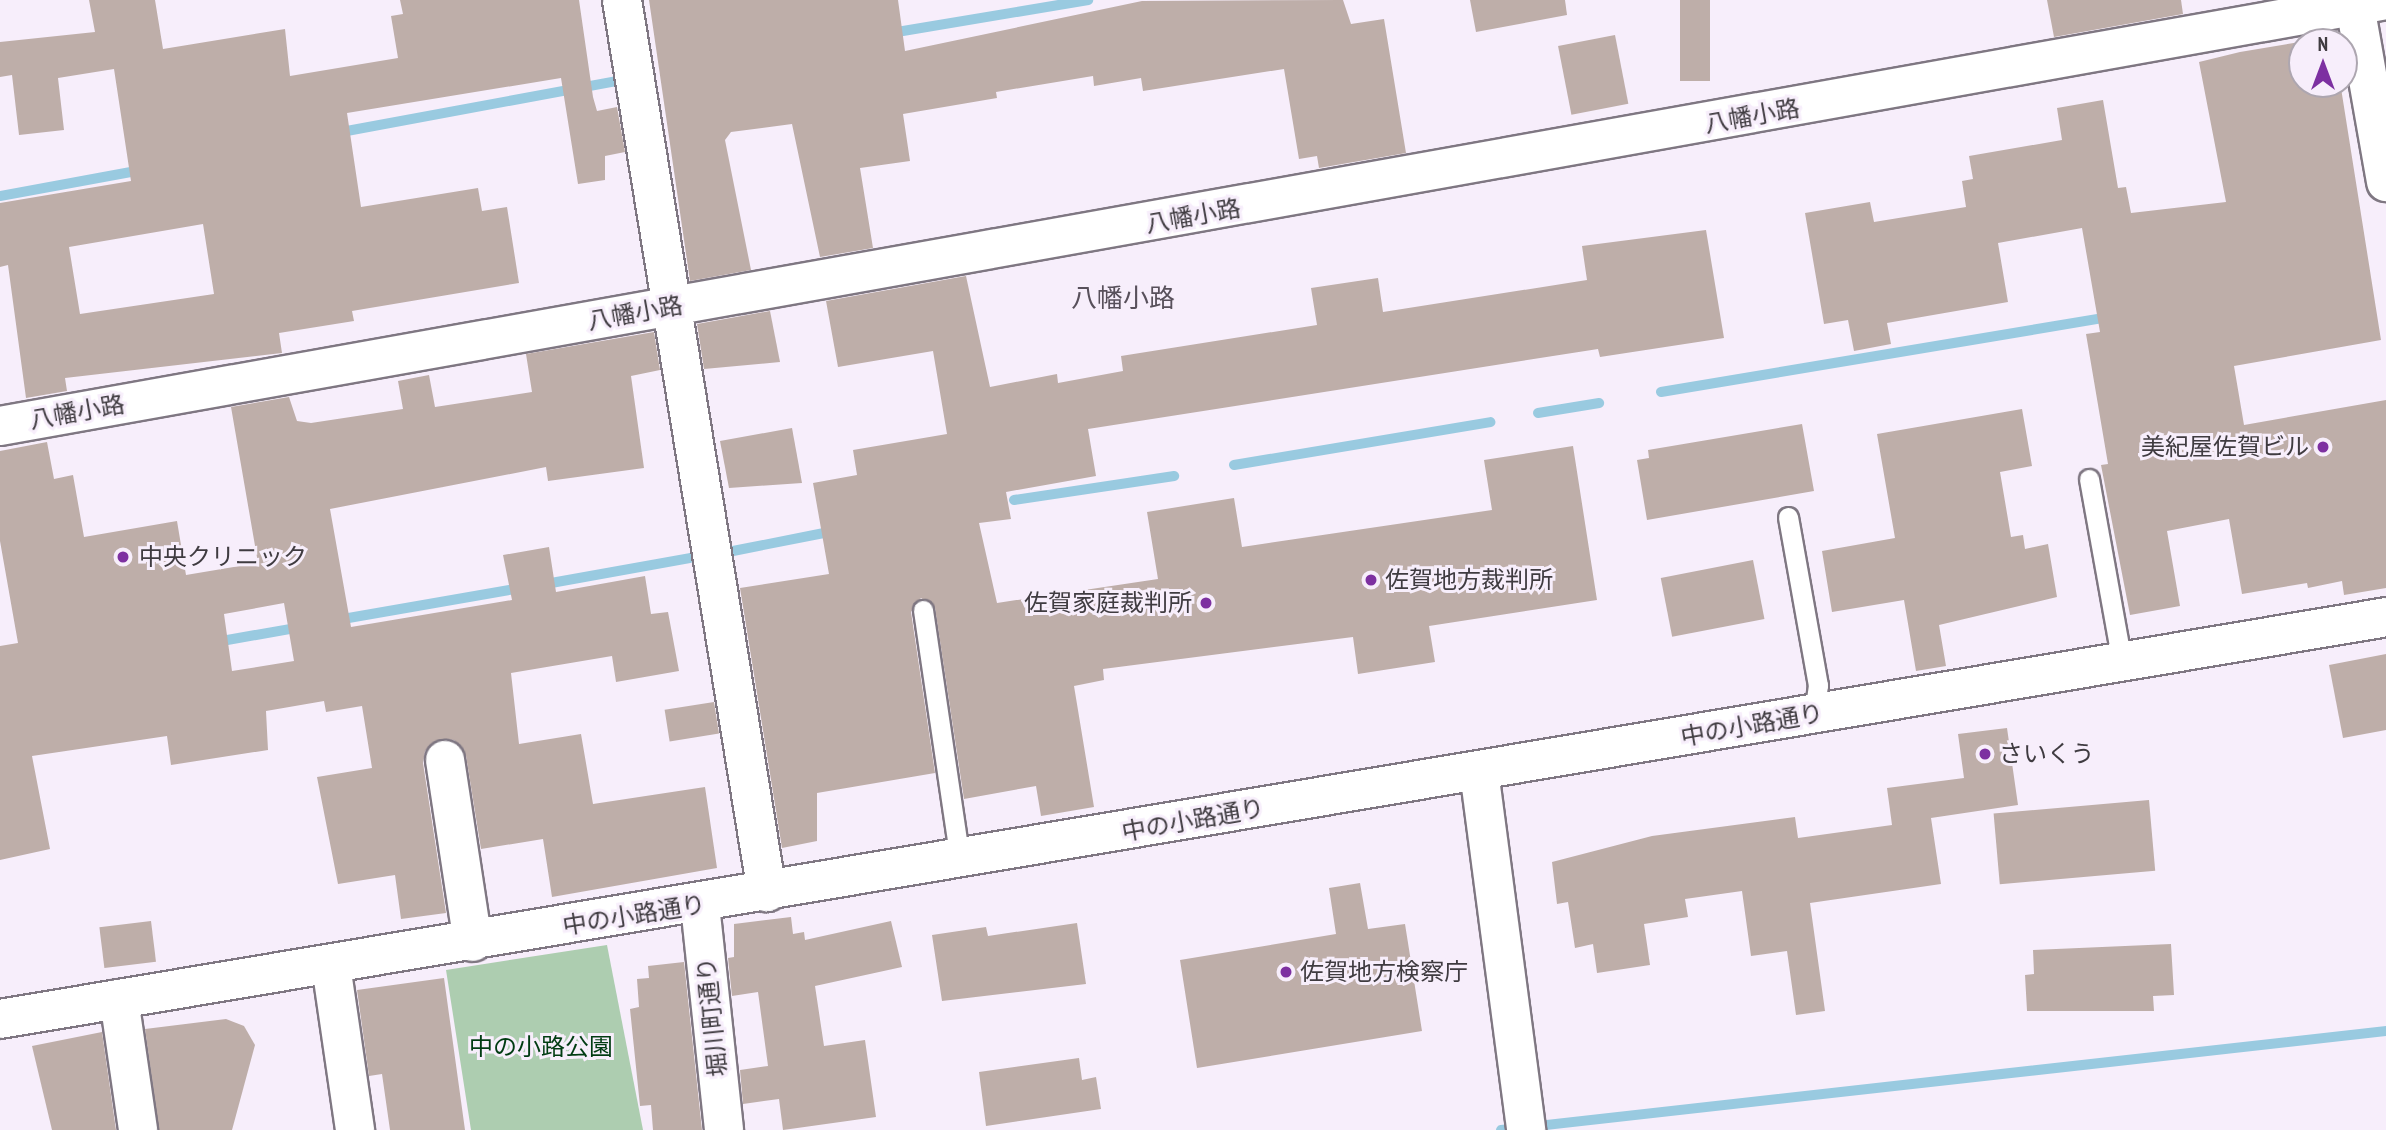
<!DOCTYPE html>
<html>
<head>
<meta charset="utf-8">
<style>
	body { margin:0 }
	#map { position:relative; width:2386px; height:1130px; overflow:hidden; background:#f7eefb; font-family:"PT Sans Narrow","Noto Sans JP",sans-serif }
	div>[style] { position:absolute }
	.green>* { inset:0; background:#adcdb0 }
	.stream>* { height:10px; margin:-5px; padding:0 5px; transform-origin:5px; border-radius:5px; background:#99cae0 }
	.building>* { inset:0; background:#beaea9; transform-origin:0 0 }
	.roads { filter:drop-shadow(2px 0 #7f7782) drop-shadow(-2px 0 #7f7782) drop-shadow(0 2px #7f7782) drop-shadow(0 -2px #7f7782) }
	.lane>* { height:19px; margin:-9.5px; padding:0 9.5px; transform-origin:9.5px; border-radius:9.5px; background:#fff }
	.street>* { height:38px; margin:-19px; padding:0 19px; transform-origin:19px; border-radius:19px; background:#fff }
	.secondary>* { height:38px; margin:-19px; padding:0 19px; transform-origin:19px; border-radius:19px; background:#fff }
	.dots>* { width:19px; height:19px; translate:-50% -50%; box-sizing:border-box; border:4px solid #f7eefb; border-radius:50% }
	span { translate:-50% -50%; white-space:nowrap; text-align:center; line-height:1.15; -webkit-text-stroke:6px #f7eefb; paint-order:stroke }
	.street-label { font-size:24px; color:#3f3b40 }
	.poi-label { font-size:24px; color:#3f3b40 }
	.right { translate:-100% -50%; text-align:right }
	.left { translate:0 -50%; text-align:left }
	.park-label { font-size:24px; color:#013c12 }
	.neighbourhood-label { font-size:26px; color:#58505b }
	.north { position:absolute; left:2288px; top:28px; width:70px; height:70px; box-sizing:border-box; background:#f7eefb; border:2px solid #ada6b0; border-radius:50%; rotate:0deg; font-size:19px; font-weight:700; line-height:28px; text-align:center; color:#3f3b40 }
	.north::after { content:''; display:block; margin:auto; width:24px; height:32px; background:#7d30a1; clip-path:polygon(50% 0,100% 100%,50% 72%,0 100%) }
</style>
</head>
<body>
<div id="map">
	<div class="green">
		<i style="clip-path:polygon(607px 945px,643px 1130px,471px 1130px,446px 970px)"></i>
	</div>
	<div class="stream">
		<i style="left:891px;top:33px;width:200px;rotate:-9.5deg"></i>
		<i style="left:336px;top:133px;width:285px;rotate:-10.5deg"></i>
		<i style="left:0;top:196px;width:144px;rotate:-10.4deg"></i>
		<i style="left:1661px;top:392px;width:455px;rotate:-9.5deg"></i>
		<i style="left:1538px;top:413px;width:62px;rotate:-9.3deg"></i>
		<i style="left:1234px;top:465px;width:260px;rotate:-9.5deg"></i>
		<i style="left:1014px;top:500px;width:162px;rotate:-8.5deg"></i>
		<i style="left:733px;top:551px;width:103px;rotate:-11.2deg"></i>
		<i style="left:540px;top:585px;width:152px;rotate:-10.2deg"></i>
		<i style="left:337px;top:620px;width:187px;rotate:-9.9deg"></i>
		<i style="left:216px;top:642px;width:86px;rotate:-10deg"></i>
		<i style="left:1501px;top:1130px;width:891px;rotate:-6.38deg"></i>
	</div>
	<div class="building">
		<i style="clip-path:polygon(evenodd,89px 0,155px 0,163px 49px,285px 29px,290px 76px,398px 58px,391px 16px,403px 14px,400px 0,579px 0,593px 97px,597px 111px,617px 107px,625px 152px,605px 156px,605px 180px,578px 184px,561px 78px,347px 113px,361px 207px,478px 188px,482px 211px,507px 207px,519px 283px,352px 311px,354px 321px,279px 333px,282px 353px,65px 378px,67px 391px,26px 398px,8px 265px,0 267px,0 203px,131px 181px,114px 69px,58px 78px,64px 130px,19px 135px,12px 75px,0 77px,0 42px,95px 32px,89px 0,203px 224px,214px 294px,80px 314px,69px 247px,203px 224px)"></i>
		<i style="clip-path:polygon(649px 0,898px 0,905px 51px,1142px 1px,1343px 0,1351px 24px,1384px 19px,1406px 153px,1319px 168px,1317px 156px,1299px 159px,1284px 69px,1143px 91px,1141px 78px,1094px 86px,1093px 76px,996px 92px,997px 98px,903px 114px,910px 161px,860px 168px,873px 248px,820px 257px,792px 124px,731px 132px,725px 140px,751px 270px,690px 281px)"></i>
		<i style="clip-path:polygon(1470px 0,1565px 0,1567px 15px,1476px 32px)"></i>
		<i style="left:1680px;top:0;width:30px;height:81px"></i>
		<i style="clip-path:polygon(2047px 0,2181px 0,2183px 14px,2054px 37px)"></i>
		<i style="left:1615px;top:35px;width:70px;height:58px;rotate:79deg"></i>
		<i style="clip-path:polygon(2330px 37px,2331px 42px,2302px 42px,2302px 84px,2341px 88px,2381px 340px,2234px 366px,2244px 425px,2386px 400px,2386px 588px,2344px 595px,2342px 581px,2308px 588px,2307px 583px,2242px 594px,2229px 519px,2167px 531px,2180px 606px,2130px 615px,2101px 465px,2108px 464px,2086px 334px,2100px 332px,2082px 228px,1998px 243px,2008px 302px,1887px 323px,1891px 344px,1854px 351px,1848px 320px,1824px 324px,1805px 213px,1870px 202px,1874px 222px,1966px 207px,1962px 181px,1973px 179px,1969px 156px,2062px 140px,2057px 108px,2103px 100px,2118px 188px,2126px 187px,2131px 213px,2226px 202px,2199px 62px,2240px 52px)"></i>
		<i style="clip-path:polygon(1706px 230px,1724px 338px,1600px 357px,1598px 349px,1088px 429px,1096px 476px,1006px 492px,1011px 519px,979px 523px,997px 603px,1158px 579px,1147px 512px,1234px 498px,1242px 547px,1492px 510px,1484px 460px,1573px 446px,1597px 600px,1429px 626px,1435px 662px,1358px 674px,1353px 637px,1103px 669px,1104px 680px,1074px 686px,1094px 807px,1041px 816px,1036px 786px,964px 799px,935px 608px,921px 598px,911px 612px,935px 773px,817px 793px,817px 841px,782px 848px,740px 588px,829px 574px,813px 483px,857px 475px,853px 450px,947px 434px,933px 351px,838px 367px,826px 301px,966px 276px,990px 387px,1057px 374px,1058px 383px,1123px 371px,1121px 356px,1317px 325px,1311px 288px,1378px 278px,1383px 312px,1587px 280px,1582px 246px)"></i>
		<i style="clip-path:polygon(770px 311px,780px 362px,704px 369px,697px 324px)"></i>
		<i style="clip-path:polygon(evenodd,654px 332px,660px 370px,631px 376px,644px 468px,548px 481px,546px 467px,330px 509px,351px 627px,512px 600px,503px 555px,549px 547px,556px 592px,645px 576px,651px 614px,668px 612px,679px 671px,616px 682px,612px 656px,511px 673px,519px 744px,581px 734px,593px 804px,705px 787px,717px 868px,552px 897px,543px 839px,481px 849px,466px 756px,454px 740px,441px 739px,425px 751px,423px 763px,446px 913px,401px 919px,395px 875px,338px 884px,317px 777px,372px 768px,362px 706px,326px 712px,324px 701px,266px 711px,268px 750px,171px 765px,167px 736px,32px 756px,50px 849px,0 860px,0 646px,18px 643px,0 541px,0 451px,47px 442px,54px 479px,73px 475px,84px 537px,177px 521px,186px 575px,258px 563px,231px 407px,289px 397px,297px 421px,311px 423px,403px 409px,398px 381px,429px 375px,435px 407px,532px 392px,526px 354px,654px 332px,284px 603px,294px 661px,232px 671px,224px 614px,284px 603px)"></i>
		<i style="clip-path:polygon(2022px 409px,2032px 466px,2000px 472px,2011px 537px,2023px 535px,2025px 549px,2048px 544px,2057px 597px,1939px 625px,1946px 666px,1916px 671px,1904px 600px,1832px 612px,1822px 551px,1895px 538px,1877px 434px)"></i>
		<i style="clip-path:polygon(1802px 424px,1814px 491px,1647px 520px,1637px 460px,1649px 458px,1648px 450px)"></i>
		<i style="clip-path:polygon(792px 428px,802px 483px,729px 488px,720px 441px)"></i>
		<i style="left:1753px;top:560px;width:60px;height:94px;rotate:79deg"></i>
		<i style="clip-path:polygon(2386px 654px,2386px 730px,2343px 738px,2329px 665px)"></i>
		<i style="left:714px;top:702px;width:32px;height:50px;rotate:81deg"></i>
		<i style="clip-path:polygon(2007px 728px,2018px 805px,1931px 818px,1941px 884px,1810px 903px,1825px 1011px,1796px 1015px,1787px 951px,1751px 956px,1742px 891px,1685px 899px,1688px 917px,1644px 924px,1650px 965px,1597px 973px,1593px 944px,1575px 948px,1568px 902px,1557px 904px,1552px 862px,1652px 836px,1795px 817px,1798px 838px,1892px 825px,1887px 788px,1964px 778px,1958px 734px)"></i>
		<i style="left:2149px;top:800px;width:71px;height:156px;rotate:85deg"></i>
		<i style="clip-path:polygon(1360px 883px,1368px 929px,1405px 924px,1422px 1031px,1197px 1068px,1180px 960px,1336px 934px,1329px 888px)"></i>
		<i style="clip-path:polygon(791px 917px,793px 934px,804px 932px,805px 940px,891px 921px,902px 967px,815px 986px,824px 1046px,865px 1040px,876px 1117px,783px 1130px,779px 1099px,743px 1104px,740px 1070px,768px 1066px,758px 992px,732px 996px,728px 958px,734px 957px,734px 924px)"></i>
		<i style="left:151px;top:921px;width:41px;height:52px;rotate:83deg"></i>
		<i style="clip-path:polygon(1077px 923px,1086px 984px,942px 1001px,932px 935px,986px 927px,988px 936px)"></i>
		<i style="clip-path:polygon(2171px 944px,2174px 995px,2153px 996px,2154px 1011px,2027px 1011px,2025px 975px,2034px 974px,2033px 950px)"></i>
		<i style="clip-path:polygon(684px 962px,702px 1130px,653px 1130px,651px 1105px,640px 1106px,630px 1009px,639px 1007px,637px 979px,649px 978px,648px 966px)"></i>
		<i style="clip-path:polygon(444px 978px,465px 1130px,390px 1130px,382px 1074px,369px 1076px,357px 990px)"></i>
		<i style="clip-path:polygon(226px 1019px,244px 1026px,255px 1045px,232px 1130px,159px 1130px,145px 1029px)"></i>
		<i style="clip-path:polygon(102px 1032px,116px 1130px,52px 1130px,32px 1046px)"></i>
		<i style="clip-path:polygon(1079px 1058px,1082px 1080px,1096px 1077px,1101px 1109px,986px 1126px,979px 1072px)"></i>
	</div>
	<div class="roads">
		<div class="lane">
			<i style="left:2089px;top:479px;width:186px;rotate:79.8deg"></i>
			<i style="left:1788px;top:517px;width:171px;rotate:79.9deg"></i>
			<i style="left:1818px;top:685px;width:29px;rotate:98deg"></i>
			<i style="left:923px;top:610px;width:253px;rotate:81.6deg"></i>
		</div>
		<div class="street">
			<i style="left:622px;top:0;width:904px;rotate:80.77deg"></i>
			<i style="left:0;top:426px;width:2424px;rotate:-10.12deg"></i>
			<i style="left:445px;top:760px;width:184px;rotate:81.3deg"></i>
			<i style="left:700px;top:905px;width:226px;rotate:83.9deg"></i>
			<i style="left:331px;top:965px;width:167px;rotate:81.7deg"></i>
			<i style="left:119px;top:999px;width:132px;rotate:81.7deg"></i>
		</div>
		<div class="secondary">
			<i style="left:2354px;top:0;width:185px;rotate:80deg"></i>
			<i style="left:1479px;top:771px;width:362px;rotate:82.5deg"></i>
			<i style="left:0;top:1019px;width:2420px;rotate:-9.56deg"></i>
		</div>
	</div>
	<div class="dots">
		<i style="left:2323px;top:447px;background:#7d30a1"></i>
		<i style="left:123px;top:557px;background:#7d30a1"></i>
		<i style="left:1371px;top:580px;background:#7d30a1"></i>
		<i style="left:1206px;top:603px;background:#7d30a1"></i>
		<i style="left:1985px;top:754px;background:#7d30a1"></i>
		<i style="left:1286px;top:972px;background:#7d30a1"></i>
	</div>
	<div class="street-label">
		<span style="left:1752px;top:116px;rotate:-10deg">八幡小路</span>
		<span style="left:1193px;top:216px;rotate:-10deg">八幡小路</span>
		<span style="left:635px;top:313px;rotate:-10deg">八幡小路</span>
		<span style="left:77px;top:412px;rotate:-10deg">八幡小路</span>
		<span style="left:1752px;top:725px;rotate:-10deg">中の小路通り</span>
		<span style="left:1193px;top:820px;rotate:-10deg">中の小路通り</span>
		<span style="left:634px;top:915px;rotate:-9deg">中の小路通り</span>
		<span style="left:712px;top:1017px;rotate:-96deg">堀川町通り</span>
	</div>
	<div class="poi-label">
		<span class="right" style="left:2309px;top:447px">美紀屋佐賀ビル</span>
		<span class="left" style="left:139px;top:557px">中央クリニック</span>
		<span class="left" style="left:1385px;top:580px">佐賀地方裁判所</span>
		<span class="right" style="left:1192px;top:603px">佐賀家庭裁判所</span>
		<span class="left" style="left:1999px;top:754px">さいくう</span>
		<span class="left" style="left:1300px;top:972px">佐賀地方検察庁</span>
	</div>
	<div class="park-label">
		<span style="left:541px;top:1047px">中の小路公園</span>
	</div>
	<div class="neighbourhood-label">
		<span style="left:1123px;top:298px">八幡小路</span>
	</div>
	<div class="north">N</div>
</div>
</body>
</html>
